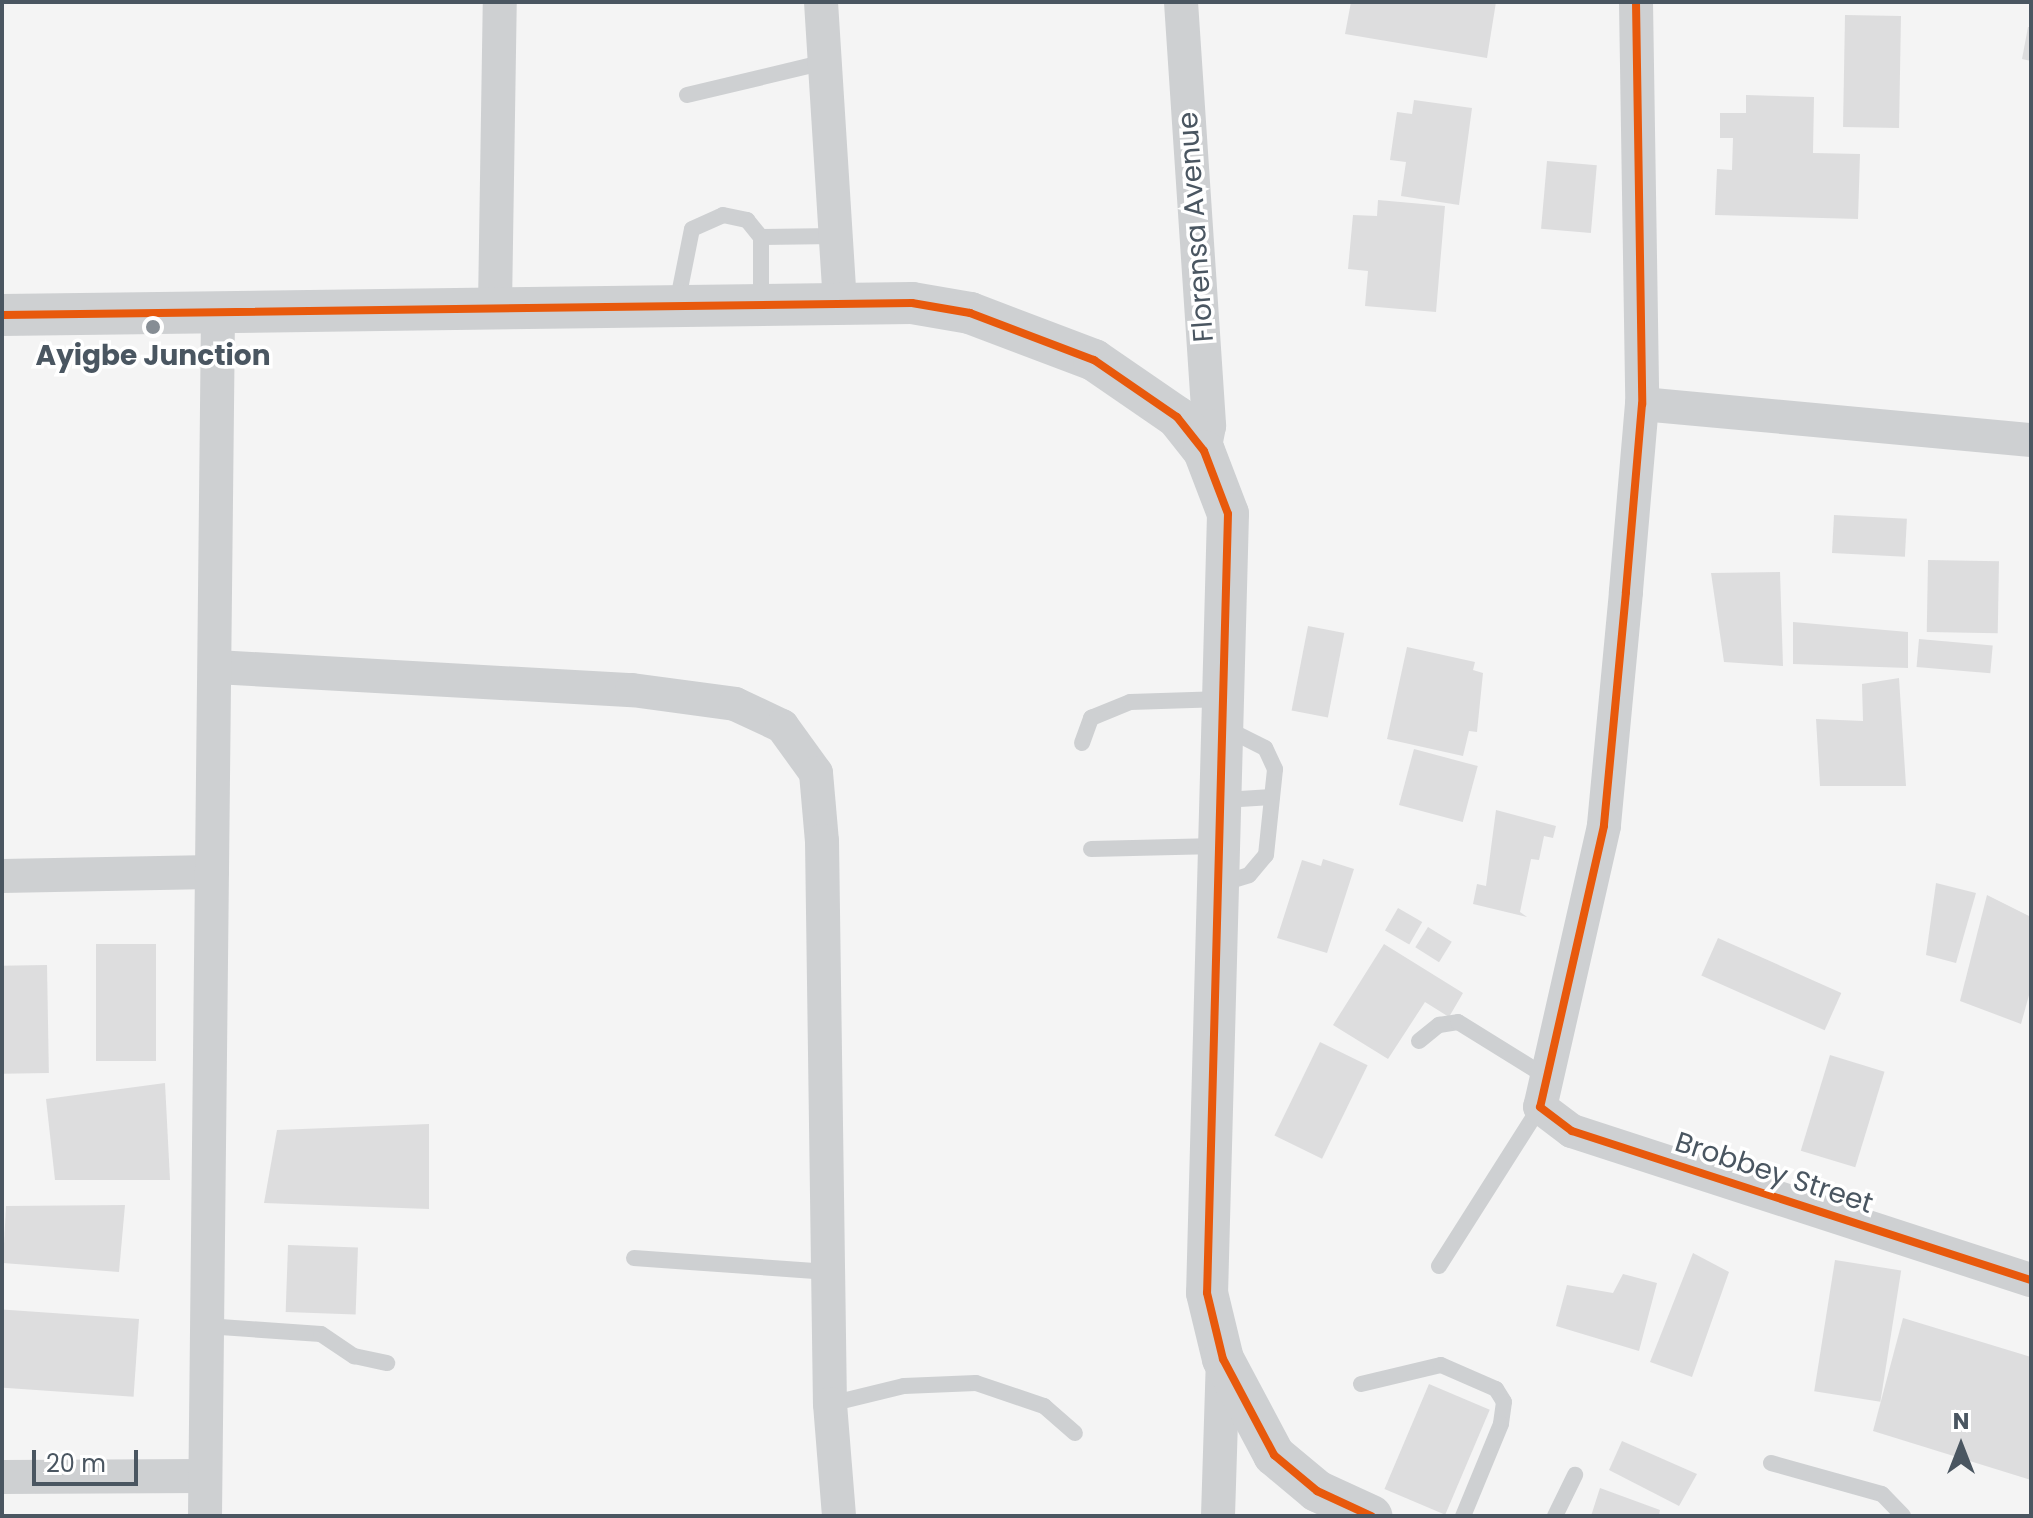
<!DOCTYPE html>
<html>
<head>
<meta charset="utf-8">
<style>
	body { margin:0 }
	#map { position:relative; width:2033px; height:1518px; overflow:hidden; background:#f4f4f4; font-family:Poppins,sans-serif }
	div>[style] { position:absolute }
	.building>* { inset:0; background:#ddddde; transform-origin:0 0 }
	.service>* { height:16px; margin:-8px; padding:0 8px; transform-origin:8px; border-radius:8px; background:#ced0d2 }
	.minor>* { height:34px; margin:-17px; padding:0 17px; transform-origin:17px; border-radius:17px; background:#ced0d2 }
	.tertiary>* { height:42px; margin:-21px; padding:0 21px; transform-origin:21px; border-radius:21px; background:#ced0d2 }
	.cycleway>* { height:8px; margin:-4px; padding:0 4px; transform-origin:4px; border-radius:4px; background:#e8590c }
	.dots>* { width:22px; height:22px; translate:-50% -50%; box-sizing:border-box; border:4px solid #fff; border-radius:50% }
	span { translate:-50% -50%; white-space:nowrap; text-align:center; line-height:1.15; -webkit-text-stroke:7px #fff; paint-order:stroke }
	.street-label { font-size:28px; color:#4a5661 }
	.poi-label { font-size:28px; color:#4a5661; font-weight:700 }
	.frame { position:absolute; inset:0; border:4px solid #4a5661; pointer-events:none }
	.north { position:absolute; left:1921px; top:1406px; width:80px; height:80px; -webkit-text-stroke:6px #fff; paint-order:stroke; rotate:0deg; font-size:22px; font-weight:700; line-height:32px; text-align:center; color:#4a5661 }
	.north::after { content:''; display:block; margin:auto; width:28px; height:36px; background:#4a5661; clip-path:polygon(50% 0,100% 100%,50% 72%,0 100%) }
	.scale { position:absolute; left:32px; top:1450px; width:106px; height:36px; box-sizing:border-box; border:4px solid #4a5661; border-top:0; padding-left:10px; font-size:24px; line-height:28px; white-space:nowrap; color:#4a5661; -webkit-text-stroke:6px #fff; paint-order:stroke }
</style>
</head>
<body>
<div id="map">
	<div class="building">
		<i style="clip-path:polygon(1351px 2px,1496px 2px,1487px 58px,1345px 34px)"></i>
		<i style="left:1845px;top:15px;width:56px;height:112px;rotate:1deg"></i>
		<i style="clip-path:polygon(2028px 27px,2031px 27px,2031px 61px,2022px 59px)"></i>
		<i style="clip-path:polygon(1746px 95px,1814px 97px,1813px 153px,1860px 154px,1858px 219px,1715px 215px,1717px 169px,1732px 170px,1733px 138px,1720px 138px,1720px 113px,1746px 113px)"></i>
		<i style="clip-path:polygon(1414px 100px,1472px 108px,1459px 205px,1401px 196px,1406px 162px,1390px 160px,1397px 112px,1412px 114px)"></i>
		<i style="left:1547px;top:161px;width:50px;height:68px;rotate:5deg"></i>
		<i style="clip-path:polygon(1378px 200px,1445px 206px,1436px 312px,1365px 306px,1368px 271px,1348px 269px,1353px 215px,1377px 216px)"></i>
		<i style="left:1834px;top:515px;width:73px;height:38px;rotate:3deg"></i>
		<i style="left:1928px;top:560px;width:71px;height:72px;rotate:1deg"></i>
		<i style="clip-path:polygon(1780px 572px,1783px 666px,1724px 662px,1711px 573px)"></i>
		<i style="clip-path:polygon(1793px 622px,1908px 632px,1908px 668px,1793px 664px)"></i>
		<i style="left:1308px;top:626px;width:37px;height:86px;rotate:11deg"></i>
		<i style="left:1919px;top:639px;width:74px;height:28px;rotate:5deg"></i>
		<i style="clip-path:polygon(1407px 647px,1475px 662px,1473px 670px,1483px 673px,1477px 732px,1469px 731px,1463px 756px,1387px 739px)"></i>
		<i style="clip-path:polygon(1899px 678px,1906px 786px,1820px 786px,1816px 719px,1863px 721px,1862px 684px)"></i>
		<i style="left:1414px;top:749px;width:66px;height:58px;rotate:15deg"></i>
		<i style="clip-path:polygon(1496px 810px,1556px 826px,1553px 838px,1544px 836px,1539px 860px,1531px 859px,1520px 912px,1527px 917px,1473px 904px,1477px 884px,1486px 886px)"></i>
		<i style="clip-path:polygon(1323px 859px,1354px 869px,1327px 953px,1277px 938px,1302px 860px,1321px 866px)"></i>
		<i style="clip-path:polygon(1936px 883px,1976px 893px,1956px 963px,1926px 955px)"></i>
		<i style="clip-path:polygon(1987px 895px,2031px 917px,2031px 988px,2021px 1024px,1960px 1001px)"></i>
		<i style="left:1398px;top:908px;width:28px;height:26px;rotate:30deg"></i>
		<i style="left:1428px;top:927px;width:28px;height:24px;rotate:32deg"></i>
		<i style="left:1718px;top:938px;width:135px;height:41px;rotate:24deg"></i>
		<i style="left:96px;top:944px;width:60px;height:117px"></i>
		<i style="clip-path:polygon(1384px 944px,1463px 993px,1449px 1017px,1425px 1002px,1388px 1059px,1333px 1025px)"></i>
		<i style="left:47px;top:965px;width:108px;height:46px;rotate:89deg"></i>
		<i style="left:1320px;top:1042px;width:53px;height:104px;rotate:26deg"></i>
		<i style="left:1830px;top:1055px;width:57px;height:100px;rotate:17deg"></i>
		<i style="clip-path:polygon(165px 1083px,170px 1180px,55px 1180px,46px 1099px)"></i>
		<i style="clip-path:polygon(429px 1124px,429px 1209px,264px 1203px,277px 1130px)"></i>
		<i style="clip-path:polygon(125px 1205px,119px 1272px,3px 1263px,6px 1206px)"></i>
		<i style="left:288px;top:1245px;width:70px;height:67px;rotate:2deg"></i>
		<i style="clip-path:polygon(1693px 1253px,1729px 1272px,1692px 1377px,1650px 1362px)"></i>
		<i style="left:1835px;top:1260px;width:67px;height:133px;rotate:9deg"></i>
		<i style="clip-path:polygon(1623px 1274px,1657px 1283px,1639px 1351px,1556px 1326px,1567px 1285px,1613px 1293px)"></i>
		<i style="clip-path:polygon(1903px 1318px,2031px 1357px,2031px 1480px,1873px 1431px)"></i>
		<i style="left:139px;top:1319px;width:78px;height:137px;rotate:94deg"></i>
		<i style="left:1429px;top:1384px;width:66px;height:114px;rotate:23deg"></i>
		<i style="clip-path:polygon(1622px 1441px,1697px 1474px,1679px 1506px,1609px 1470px)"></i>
		<i style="clip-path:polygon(1600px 1488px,1660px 1510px,1659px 1516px,1591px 1516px)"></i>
	</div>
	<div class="service">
		<i style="left:687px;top:95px;width:142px;rotate:-13.4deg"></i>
		<i style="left:761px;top:237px;width:75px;rotate:-0.8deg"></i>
		<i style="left:677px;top:304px;width:76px;rotate:-78.7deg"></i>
		<i style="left:692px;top:229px;width:34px;rotate:-24deg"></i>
		<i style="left:723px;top:215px;width:25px;rotate:12deg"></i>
		<i style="left:747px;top:220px;width:22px;rotate:51deg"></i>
		<i style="left:761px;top:237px;width:65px;rotate:90deg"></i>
		<i style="left:1082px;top:743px;width:27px;rotate:-70deg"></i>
		<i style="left:1091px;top:718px;width:42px;rotate:-22.3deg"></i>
		<i style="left:1130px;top:702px;width:93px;rotate:-1.8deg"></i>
		<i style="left:1224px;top:800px;width:48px;rotate:-3.6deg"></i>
		<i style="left:1091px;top:849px;width:126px;rotate:-1.4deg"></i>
		<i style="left:1220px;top:884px;width:30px;rotate:-17deg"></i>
		<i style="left:1249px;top:875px;width:26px;rotate:-50deg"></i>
		<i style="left:1266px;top:855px;width:86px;rotate:-84deg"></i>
		<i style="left:1275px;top:769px;width:23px;rotate:-115deg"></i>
		<i style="left:1265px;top:748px;width:42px;rotate:-153.4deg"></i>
		<i style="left:1419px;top:1041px;width:26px;rotate:-39deg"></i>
		<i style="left:1439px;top:1025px;width:19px;rotate:-9deg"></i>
		<i style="left:1458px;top:1022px;width:102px;rotate:31.8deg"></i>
		<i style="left:634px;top:1258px;width:195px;rotate:4.1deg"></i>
		<i style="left:1439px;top:1266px;width:188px;rotate:-57.6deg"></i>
		<i style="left:206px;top:1326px;width:115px;rotate:4deg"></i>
		<i style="left:321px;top:1334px;width:40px;rotate:34deg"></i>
		<i style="left:354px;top:1356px;width:34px;rotate:12deg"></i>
		<i style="left:1361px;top:1384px;width:82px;rotate:-13.4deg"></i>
		<i style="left:1441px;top:1365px;width:60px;rotate:23.6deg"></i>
		<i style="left:1496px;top:1389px;width:15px;rotate:58deg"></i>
		<i style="left:1504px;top:1402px;width:22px;rotate:98deg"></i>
		<i style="left:1501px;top:1424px;width:100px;rotate:112.4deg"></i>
		<i style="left:830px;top:1404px;width:76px;rotate:-13.7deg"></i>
		<i style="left:904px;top:1386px;width:72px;rotate:-2.4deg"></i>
		<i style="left:976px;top:1383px;width:72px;rotate:18.7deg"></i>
		<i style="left:1044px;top:1406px;width:41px;rotate:41.1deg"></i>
		<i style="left:1771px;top:1463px;width:115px;rotate:15.6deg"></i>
		<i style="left:1882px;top:1494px;width:30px;rotate:46deg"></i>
		<i style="left:1555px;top:1516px;width:46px;rotate:-64deg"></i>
	</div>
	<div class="minor">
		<i style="left:821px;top:2px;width:299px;rotate:86.4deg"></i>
		<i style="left:1181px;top:2px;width:425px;rotate:86.2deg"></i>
		<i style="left:1209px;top:426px;width:25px;rotate:101deg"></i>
		<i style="left:1636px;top:2px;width:402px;rotate:89.1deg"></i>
		<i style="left:1642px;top:404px;width:189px;rotate:94.9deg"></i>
		<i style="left:1626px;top:592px;width:235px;rotate:95.4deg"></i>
		<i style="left:1604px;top:826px;width:288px;rotate:102.8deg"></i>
		<i style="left:1540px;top:1107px;width:40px;rotate:37deg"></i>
		<i style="left:1572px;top:1131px;width:483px;rotate:18deg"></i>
		<i style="left:495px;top:306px;width:304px;rotate:-89.1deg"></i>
		<i style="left:1642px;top:404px;width:391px;rotate:5.3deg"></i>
		<i style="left:216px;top:667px;width:417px;rotate:3.2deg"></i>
		<i style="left:632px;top:690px;width:104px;rotate:7.7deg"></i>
		<i style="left:735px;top:704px;width:52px;rotate:25.1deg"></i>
		<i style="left:782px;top:726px;width:58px;rotate:54.1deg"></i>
		<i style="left:816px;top:773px;width:68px;rotate:85deg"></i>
		<i style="left:822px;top:841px;width:563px;rotate:89.19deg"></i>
		<i style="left:830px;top:1404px;width:112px;rotate:85.4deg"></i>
		<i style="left:2px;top:876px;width:210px;rotate:-1.1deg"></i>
		<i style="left:2px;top:1477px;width:202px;rotate:-0.3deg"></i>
		<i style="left:205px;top:1516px;width:1204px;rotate:-89.38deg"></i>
		<i style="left:1218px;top:1516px;width:157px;rotate:-88.2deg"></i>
	</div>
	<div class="tertiary">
		<i style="left:2px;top:315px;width:910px;rotate:-0.76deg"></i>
		<i style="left:912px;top:303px;width:59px;rotate:9.8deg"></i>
		<i style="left:970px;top:313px;width:133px;rotate:20.8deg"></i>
		<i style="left:1094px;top:360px;width:101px;rotate:34.5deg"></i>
		<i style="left:1177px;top:417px;width:43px;rotate:51.5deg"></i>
		<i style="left:1204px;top:451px;width:67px;rotate:69.1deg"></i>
		<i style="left:1228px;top:514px;width:779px;rotate:91.54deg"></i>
		<i style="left:1207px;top:1293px;width:68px;rotate:76.4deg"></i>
		<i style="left:1223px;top:1359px;width:109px;rotate:62deg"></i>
		<i style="left:1274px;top:1455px;width:56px;rotate:39.9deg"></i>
		<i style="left:1317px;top:1491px;width:60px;rotate:24.8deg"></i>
	</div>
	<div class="cycleway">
		<i style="left:1636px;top:2px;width:402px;rotate:89.1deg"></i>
		<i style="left:1642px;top:404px;width:189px;rotate:94.9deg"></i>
		<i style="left:1626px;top:592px;width:235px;rotate:95.4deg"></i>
		<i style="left:1604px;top:826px;width:288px;rotate:102.8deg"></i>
		<i style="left:1540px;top:1107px;width:40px;rotate:37deg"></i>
		<i style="left:1572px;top:1131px;width:483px;rotate:18deg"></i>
		<i style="left:2px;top:315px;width:910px;rotate:-0.76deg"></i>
		<i style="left:912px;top:303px;width:59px;rotate:9.8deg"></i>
		<i style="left:970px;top:313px;width:133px;rotate:20.8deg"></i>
		<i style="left:1094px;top:360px;width:101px;rotate:34.5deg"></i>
		<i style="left:1177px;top:417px;width:43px;rotate:51.5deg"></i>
		<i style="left:1204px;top:451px;width:67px;rotate:69.1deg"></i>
		<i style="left:1228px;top:514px;width:779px;rotate:91.54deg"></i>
		<i style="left:1207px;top:1293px;width:68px;rotate:76.4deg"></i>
		<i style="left:1223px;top:1359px;width:109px;rotate:62deg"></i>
		<i style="left:1274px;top:1455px;width:56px;rotate:39.9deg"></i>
		<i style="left:1317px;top:1491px;width:60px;rotate:24.8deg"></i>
	</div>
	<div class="dots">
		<i style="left:153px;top:327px;background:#868d94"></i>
	</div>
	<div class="street-label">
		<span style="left:1196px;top:227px;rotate:-94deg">Florensa Avenue</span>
		<span style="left:1774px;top:1173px;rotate:18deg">Brobbey Street</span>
	</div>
	<div class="poi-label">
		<span style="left:153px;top:356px">Ayigbe Junction</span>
	</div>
	<div class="frame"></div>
	<div class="north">N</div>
	<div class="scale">20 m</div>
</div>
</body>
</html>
